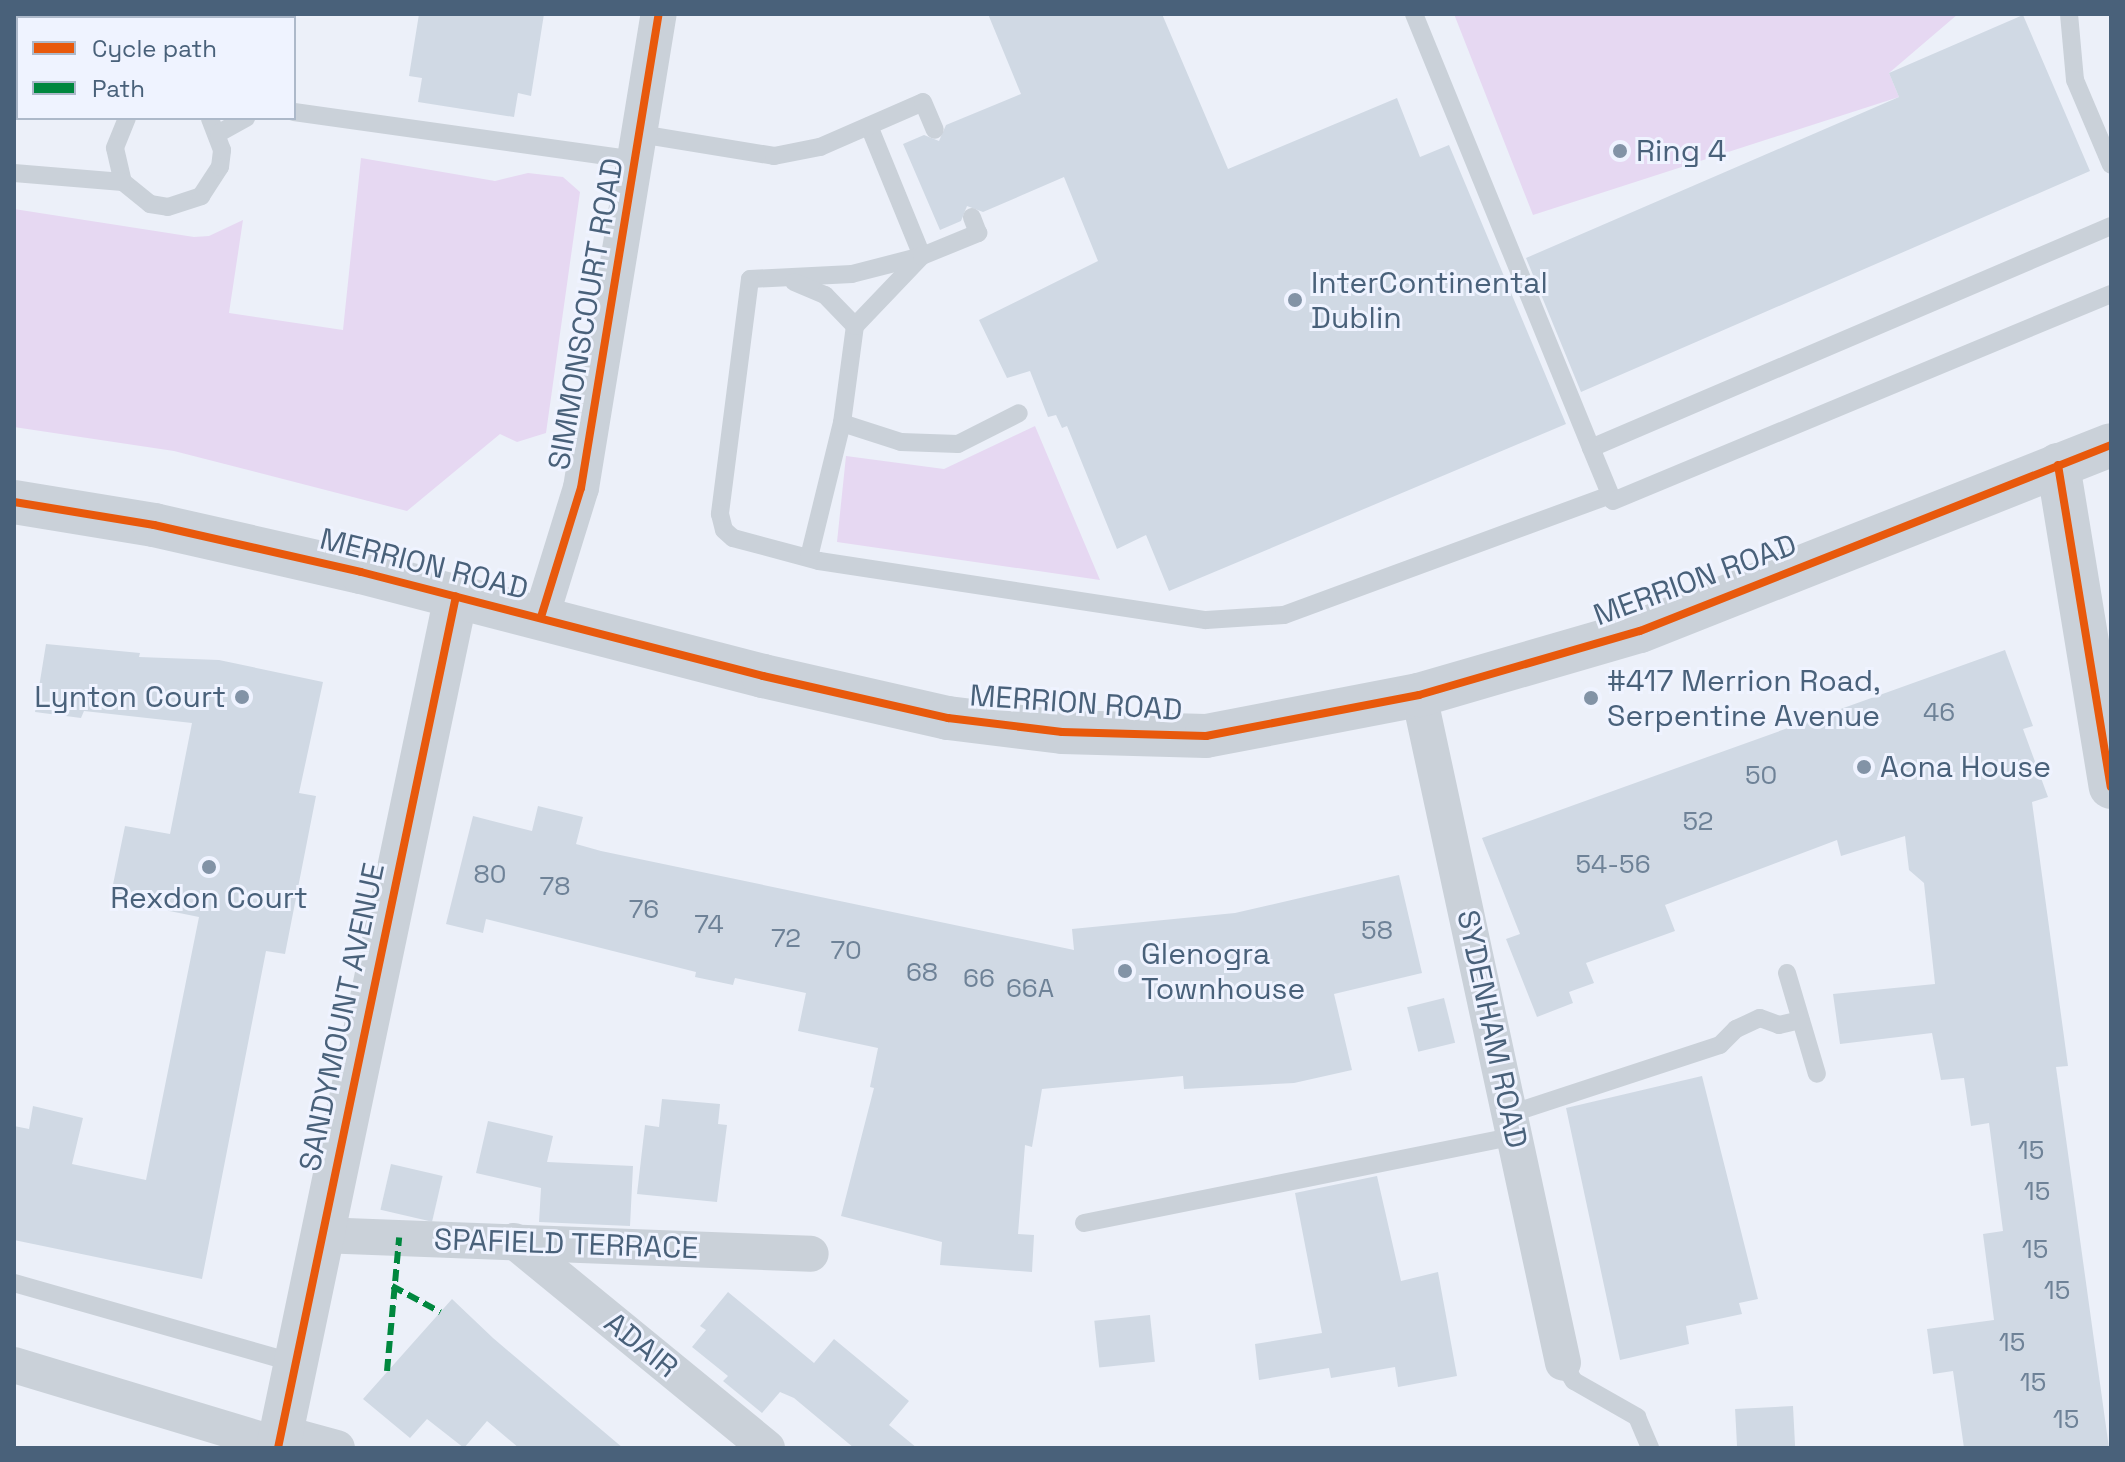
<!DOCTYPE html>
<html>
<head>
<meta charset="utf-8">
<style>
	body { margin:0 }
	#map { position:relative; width:2125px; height:1462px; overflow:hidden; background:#ecf0f9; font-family:"Space Grotesk",sans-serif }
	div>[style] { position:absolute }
	.green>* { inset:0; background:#e6d8f2 }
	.building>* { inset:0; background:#d0d9e4; transform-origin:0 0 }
	.service>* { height:18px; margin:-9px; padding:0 9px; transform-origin:9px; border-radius:9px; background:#cad1d9 }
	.minor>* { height:36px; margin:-18px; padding:0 18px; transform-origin:18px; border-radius:18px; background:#cad1d9 }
	.tertiary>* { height:44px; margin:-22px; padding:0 22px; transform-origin:22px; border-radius:22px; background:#cad1d9 }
	.secondary>* { height:44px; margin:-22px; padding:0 22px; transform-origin:22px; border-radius:22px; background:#cad1d9 }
	.quiet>* { height:6px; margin-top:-3px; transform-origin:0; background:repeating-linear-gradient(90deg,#00873e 0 12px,transparent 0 18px) }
	.cycleway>* { height:8px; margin:-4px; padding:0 4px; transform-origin:4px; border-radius:4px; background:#e8590c }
	.dots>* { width:22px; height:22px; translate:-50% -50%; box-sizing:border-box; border:4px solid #eff3ff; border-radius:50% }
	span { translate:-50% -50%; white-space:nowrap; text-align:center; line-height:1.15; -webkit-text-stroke:6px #eff3ff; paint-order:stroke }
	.number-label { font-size:26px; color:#6e8297 }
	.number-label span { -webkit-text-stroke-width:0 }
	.poi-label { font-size:30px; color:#49617a }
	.left { translate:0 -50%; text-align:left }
	.right { translate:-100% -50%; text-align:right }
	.street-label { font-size:30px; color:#49617a }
	.frame { position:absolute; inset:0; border:16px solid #49617a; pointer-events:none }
	.legend { position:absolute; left:16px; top:16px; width:280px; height:104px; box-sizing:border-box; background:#eff3ff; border:2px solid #adb9ca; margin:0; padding:10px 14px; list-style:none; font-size:24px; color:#49617a }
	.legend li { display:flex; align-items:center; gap:16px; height:40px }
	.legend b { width:40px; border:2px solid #adb9ca }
</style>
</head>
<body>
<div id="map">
	<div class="green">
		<i style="clip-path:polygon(1454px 14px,1958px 14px,1889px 73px,1899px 97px,1533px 215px)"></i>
		<i style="clip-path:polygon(361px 158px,495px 181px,528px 173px,563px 177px,580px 192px,546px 433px,517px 442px,500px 434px,407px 511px,174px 451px,14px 427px,14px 209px,194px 237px,209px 236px,243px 220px,229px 313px,343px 330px)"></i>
		<i style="clip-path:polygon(1035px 426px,1100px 580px,837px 542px,846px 456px,944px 469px)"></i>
	</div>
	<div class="building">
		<i style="clip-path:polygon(419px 14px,544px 14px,531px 96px,518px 93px,514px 117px,418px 102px,422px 78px,409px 76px)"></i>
		<i style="clip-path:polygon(988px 14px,1162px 14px,1228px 169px,1397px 98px,1420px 157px,1449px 145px,1566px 424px,1169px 591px,1146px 535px,1117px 549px,1067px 426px,1062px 428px,1056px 415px,1048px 417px,1030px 371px,1007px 378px,979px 320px,1098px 261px,1064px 177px,983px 212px,967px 206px,961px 221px,940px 230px,903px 144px,924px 135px,939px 141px,946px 125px,1021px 94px)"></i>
		<i style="clip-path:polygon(2023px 15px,2090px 171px,1581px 392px,1526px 258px,1899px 97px,1889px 73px)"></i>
		<i style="clip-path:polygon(46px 644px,140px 653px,139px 657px,219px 660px,323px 682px,299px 793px,316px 796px,285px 954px,266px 951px,202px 1279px,14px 1240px,14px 1126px,29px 1129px,33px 1106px,83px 1118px,72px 1164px,146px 1180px,199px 917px,110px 899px,125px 826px,170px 834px,192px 723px,84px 711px,81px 718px,35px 712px)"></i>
		<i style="clip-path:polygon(2005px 650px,2033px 726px,2023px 729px,2048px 797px,2032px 802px,2068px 1066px,2056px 1067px,2109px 1448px,1964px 1448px,1953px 1371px,1933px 1374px,1927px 1329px,1994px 1320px,1983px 1234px,2003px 1231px,1989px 1123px,1971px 1126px,1964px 1078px,1941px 1080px,1932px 1033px,1840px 1044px,1833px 994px,1935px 984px,1924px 883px,1909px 870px,1905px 836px,1841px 856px,1837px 840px,1665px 905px,1675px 931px,1586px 963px,1594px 983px,1569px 992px,1573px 1003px,1537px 1017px,1506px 939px,1520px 934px,1482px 838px)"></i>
		<i style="clip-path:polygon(538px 806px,583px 817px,576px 844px,601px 851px,1074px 950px,1072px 929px,1235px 913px,1399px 875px,1422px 973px,1334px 994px,1352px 1070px,1294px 1083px,1184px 1089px,1183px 1076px,1042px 1089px,1032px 1147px,1025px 1145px,1018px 1234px,1034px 1235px,1032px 1272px,940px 1265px,942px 1242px,841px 1216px,874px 1088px,870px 1087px,878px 1048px,798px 1031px,806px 993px,735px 978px,733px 985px,695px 977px,696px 972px,486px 919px,483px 933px,446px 924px,473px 816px,532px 831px)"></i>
		<i style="left:1444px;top:998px;width:46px;height:38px;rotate:76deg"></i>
		<i style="clip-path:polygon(1702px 1076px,1758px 1299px,1739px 1303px,1742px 1314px,1686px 1326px,1689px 1344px,1620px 1360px,1566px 1108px)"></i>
		<i style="clip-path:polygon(662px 1099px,720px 1104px,718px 1124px,727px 1125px,717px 1202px,637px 1194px,645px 1125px,659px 1127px)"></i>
		<i style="clip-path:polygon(488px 1121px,553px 1136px,547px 1162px,633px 1166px,630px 1226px,539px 1222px,541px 1188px,476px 1173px)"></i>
		<i style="left:391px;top:1164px;width:53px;height:47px;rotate:13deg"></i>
		<i style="clip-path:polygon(1377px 1176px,1401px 1281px,1438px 1272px,1457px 1376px,1398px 1387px,1395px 1367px,1331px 1378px,1329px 1368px,1259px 1380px,1255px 1344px,1322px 1333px,1295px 1193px)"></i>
		<i style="clip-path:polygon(728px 1292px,814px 1363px,834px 1339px,909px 1401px,889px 1425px,917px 1448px,854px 1448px,794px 1398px,780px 1392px,762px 1413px,723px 1381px,728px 1376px,692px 1347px,706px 1330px,700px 1326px)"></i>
		<i style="clip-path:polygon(452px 1299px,493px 1338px,623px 1448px,519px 1448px,487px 1421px,464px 1448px,427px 1419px,410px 1438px,363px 1399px)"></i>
		<i style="left:1150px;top:1315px;width:47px;height:56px;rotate:84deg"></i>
		<i style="left:1793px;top:1406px;width:42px;height:58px;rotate:87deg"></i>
	</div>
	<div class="service">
		<i style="left:1414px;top:14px;width:469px;rotate:67.8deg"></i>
		<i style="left:2069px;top:14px;width:66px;rotate:84.8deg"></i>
		<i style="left:2075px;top:80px;width:92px;rotate:67deg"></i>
		<i style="left:294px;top:112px;width:345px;rotate:8deg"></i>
		<i style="left:127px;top:118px;width:32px;rotate:112deg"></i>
		<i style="left:115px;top:148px;width:35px;rotate:77deg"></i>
		<i style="left:123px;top:182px;width:35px;rotate:39deg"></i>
		<i style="left:150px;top:204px;width:18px;rotate:9deg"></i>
		<i style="left:168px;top:207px;width:35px;rotate:-18deg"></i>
		<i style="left:201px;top:196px;width:35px;rotate:-57deg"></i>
		<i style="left:220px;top:167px;width:17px;rotate:-83deg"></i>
		<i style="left:222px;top:150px;width:34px;rotate:-111deg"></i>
		<i style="left:869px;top:126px;width:140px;rotate:67.8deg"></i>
		<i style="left:922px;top:256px;width:72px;rotate:165.6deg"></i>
		<i style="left:852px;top:274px;width:102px;rotate:177.2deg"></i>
		<i style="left:750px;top:279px;width:237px;rotate:97.3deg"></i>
		<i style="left:720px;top:514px;width:16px;rotate:76deg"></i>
		<i style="left:724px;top:530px;width:12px;rotate:42deg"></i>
		<i style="left:733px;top:538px;width:89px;rotate:15deg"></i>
		<i style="left:819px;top:561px;width:391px;rotate:8.7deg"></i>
		<i style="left:1206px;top:620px;width:78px;rotate:-3.7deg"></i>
		<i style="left:1284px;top:615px;width:347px;rotate:-20.2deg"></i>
		<i style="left:219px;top:133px;width:31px;rotate:-29deg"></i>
		<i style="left:640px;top:134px;width:136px;rotate:9.3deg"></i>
		<i style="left:774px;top:156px;width:47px;rotate:-11.1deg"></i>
		<i style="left:820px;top:147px;width:112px;rotate:-23.6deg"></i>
		<i style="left:923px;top:102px;width:30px;rotate:67deg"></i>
		<i style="left:14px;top:173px;width:109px;rotate:4.7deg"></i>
		<i style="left:2111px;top:226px;width:565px;rotate:156.88deg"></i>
		<i style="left:1591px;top:448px;width:57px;rotate:67.5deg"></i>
		<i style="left:1613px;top:501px;width:539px;rotate:-22.57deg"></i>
		<i style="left:794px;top:282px;width:34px;rotate:23deg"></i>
		<i style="left:825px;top:295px;width:43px;rotate:45.9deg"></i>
		<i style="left:842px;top:423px;width:62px;rotate:17.9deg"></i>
		<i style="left:901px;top:442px;width:57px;rotate:2deg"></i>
		<i style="left:958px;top:444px;width:68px;rotate:-26.9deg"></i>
		<i style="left:809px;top:557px;width:138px;rotate:-76.2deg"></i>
		<i style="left:842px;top:423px;width:98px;rotate:-82.4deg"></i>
		<i style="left:855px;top:326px;width:97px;rotate:-46.3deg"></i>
		<i style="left:922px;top:256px;width:61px;rotate:-22.3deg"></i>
		<i style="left:978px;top:233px;width:17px;rotate:-111deg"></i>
		<i style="left:1787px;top:973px;width:105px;rotate:73.5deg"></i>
		<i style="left:1510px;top:1114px;width:221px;rotate:-18.2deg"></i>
		<i style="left:1720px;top:1045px;width:23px;rotate:-45deg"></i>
		<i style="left:1736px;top:1029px;width:26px;rotate:-25deg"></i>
		<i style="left:1760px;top:1018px;width:20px;rotate:20deg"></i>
		<i style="left:1779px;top:1025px;width:22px;rotate:-13deg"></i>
		<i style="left:1084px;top:1223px;width:440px;rotate:-11.4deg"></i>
		<i style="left:14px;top:1283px;width:291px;rotate:15.9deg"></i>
		<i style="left:1563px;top:1363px;width:21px;rotate:59deg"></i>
		<i style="left:1574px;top:1381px;width:73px;rotate:29.7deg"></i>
		<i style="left:1637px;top:1417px;width:34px;rotate:67deg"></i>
	</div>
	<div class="minor">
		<i style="left:541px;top:617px;width:135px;rotate:-72.8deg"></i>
		<i style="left:581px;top:488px;width:480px;rotate:-80.7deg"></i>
		<i style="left:1419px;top:695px;width:683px;rotate:77.83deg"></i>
		<i style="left:320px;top:1235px;width:491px;rotate:2.2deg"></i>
		<i style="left:514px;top:1241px;width:327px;rotate:39.3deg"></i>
		<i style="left:14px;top:1365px;width:277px;rotate:16.8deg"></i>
		<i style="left:282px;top:1433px;width:57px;rotate:15.3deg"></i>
	</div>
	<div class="tertiary">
		<i style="left:2058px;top:465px;width:326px;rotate:80.7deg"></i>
		<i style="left:278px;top:1448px;width:870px;rotate:-78.2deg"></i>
	</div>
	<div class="secondary">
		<i style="left:14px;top:502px;width:142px;rotate:9.3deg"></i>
		<i style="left:154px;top:525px;width:212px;rotate:12.8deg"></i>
		<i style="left:361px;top:572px;width:415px;rotate:14.5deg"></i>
		<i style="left:763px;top:676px;width:190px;rotate:12.8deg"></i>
		<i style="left:948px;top:718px;width:115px;rotate:7deg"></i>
		<i style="left:1062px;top:732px;width:144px;rotate:1.6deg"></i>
		<i style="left:1206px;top:736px;width:217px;rotate:-10.9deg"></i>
		<i style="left:1419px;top:695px;width:230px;rotate:-16.2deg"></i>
		<i style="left:1640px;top:631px;width:506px;rotate:-21.55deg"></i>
	</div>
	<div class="quiet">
		<i style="left:392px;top:1286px;width:55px;rotate:28.4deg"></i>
		<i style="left:387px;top:1371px;width:134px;rotate:-84.8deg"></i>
	</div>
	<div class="cycleway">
		<i style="left:2058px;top:465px;width:326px;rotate:80.7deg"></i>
		<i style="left:14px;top:502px;width:142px;rotate:9.3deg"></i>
		<i style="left:154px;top:525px;width:212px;rotate:12.8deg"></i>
		<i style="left:361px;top:572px;width:415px;rotate:14.5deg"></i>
		<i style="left:763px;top:676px;width:190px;rotate:12.8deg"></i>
		<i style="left:948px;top:718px;width:115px;rotate:7deg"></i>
		<i style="left:1062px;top:732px;width:144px;rotate:1.6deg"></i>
		<i style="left:1206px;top:736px;width:217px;rotate:-10.9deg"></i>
		<i style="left:1419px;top:695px;width:230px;rotate:-16.2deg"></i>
		<i style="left:1640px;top:631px;width:506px;rotate:-21.55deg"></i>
		<i style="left:541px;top:617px;width:135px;rotate:-72.8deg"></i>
		<i style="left:581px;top:488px;width:480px;rotate:-80.7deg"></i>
		<i style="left:278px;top:1448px;width:870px;rotate:-78.2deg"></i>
	</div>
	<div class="dots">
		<i style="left:1620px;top:151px;background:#8293a6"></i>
		<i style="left:1295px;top:300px;background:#8293a6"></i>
		<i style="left:242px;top:697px;background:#8293a6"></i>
		<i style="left:1591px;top:698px;background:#8293a6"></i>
		<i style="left:1864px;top:767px;background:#8293a6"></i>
		<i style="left:209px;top:867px;background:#8293a6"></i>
		<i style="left:1125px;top:971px;background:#8293a6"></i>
	</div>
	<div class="number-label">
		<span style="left:1939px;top:713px">46</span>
		<span style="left:1761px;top:776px">50</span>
		<span style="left:1698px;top:822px">52</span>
		<span style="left:1613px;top:865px">54-56</span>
		<span style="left:490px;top:875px">80</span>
		<span style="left:555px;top:887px">78</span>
		<span style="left:644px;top:910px">76</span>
		<span style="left:709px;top:925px">74</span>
		<span style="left:1377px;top:931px">58</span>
		<span style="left:786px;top:939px">72</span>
		<span style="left:846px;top:951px">70</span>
		<span style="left:922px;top:973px">68</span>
		<span style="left:979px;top:979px">66</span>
		<span style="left:1030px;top:989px">66A</span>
		<span style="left:2031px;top:1151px">15</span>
		<span style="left:2037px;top:1192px">15</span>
		<span style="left:2035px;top:1250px">15</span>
		<span style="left:2057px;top:1291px">15</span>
		<span style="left:2012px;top:1343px">15</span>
		<span style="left:2033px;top:1383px">15</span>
		<span style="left:2066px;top:1420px">15</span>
	</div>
	<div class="poi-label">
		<span class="left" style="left:1636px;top:151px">Ring 4</span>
		<span class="left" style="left:1311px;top:300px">InterContinental<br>Dublin</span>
		<span class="left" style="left:1607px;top:698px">#417 Merrion Road,<br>Serpentine Avenue</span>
		<span class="right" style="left:226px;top:697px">Lynton Court</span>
		<span class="left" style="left:1880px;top:767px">Aona House</span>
		<span style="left:209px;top:898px">Rexdon Court</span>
		<span class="left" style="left:1141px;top:971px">Glenogra<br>Townhouse</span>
	</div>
	<div class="street-label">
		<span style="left:586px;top:314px;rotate:-80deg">SIMMONSCOURT ROAD</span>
		<span style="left:424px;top:564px;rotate:14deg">MERRION ROAD</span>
		<span style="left:1695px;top:580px;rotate:-20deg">MERRION ROAD</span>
		<span style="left:1076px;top:703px;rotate:4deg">MERRION ROAD</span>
		<span style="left:342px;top:1017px;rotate:-78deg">SANDYMOUNT AVENUE</span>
		<span style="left:1492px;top:1029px;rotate:78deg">SYDENHAM ROAD</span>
		<span style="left:566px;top:1244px;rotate:2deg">SPAFIELD TERRACE</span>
		<span style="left:641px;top:1345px;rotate:39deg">ADAIR</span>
	</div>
	<div class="frame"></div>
	<ul class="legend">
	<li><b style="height:10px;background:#e8590c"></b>Cycle path</li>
	<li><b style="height:10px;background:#00873e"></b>Path</li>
	</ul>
</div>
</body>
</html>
